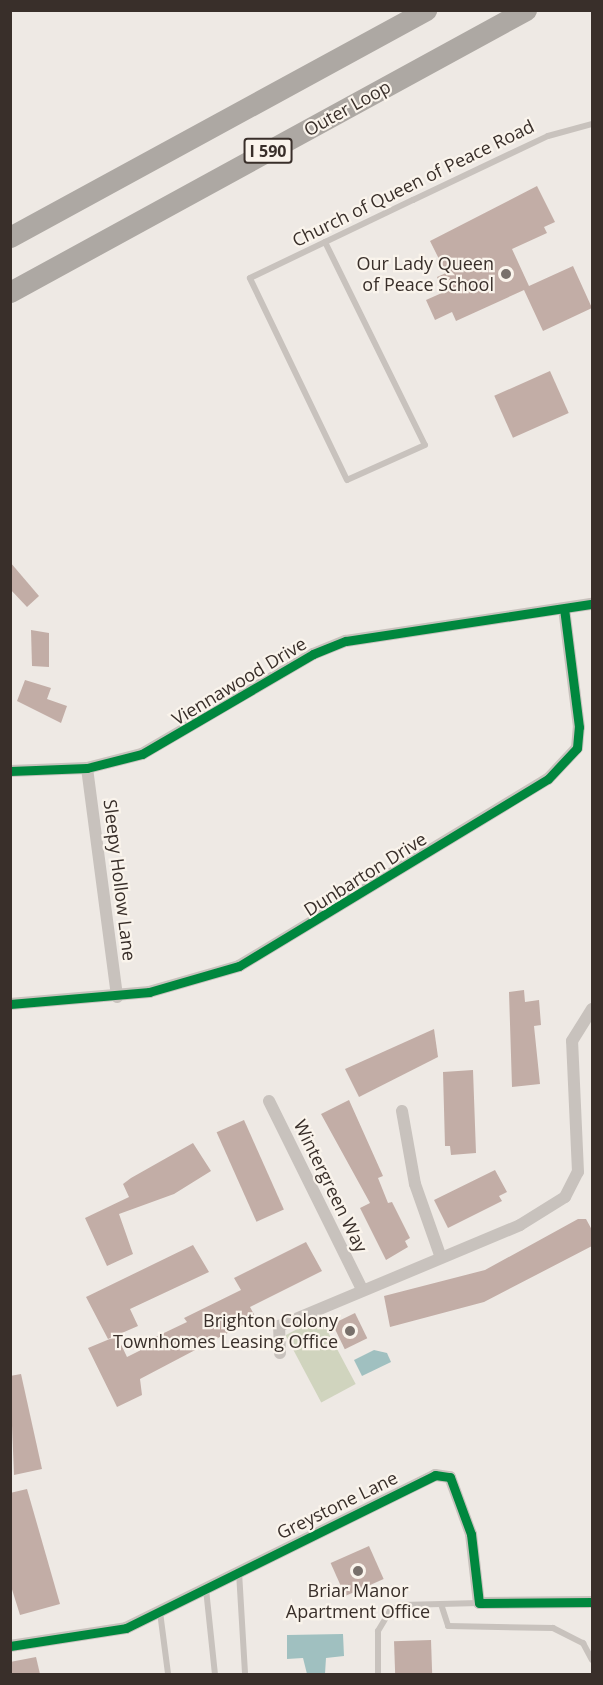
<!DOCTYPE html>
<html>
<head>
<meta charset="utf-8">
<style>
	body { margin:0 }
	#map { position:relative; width:603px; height:1685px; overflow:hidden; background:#eee9e4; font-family:"Open Sans",sans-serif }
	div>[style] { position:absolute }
	.green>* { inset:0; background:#d0d4be; transform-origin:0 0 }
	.water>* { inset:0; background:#a0c0c0 }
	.building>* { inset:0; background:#c2ada6; transform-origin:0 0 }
	.service>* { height:6px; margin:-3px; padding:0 3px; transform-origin:3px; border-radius:3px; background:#c8c2bd }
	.minor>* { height:12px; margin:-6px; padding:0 6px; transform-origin:6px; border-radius:6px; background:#c8c2bd }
	.motorway>* { height:21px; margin:-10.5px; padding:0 10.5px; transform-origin:10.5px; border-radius:10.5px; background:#ada8a3 }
	.cycleway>* { height:9px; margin:-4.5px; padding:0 4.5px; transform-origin:4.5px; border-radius:4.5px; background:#00873e }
	.dots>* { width:16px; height:16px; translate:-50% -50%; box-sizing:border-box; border:3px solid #faf4ec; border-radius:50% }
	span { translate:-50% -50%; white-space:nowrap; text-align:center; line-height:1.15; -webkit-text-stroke:4.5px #faf4ec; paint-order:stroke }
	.shield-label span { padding:2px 4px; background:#faf4ec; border:2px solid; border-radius:4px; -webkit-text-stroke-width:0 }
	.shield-label { font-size:16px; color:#392f2a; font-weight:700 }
	.street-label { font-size:18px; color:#392f2a }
	.poi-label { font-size:18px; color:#392f2a }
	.right { translate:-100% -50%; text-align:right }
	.frame { position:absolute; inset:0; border:12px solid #392f2a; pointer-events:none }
</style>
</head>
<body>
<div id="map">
	<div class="green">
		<i style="left:320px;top:1317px;width:76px;height:39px;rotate:62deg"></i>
	</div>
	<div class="water">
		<i style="clip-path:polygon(374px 1350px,387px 1353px,391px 1362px,362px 1376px,354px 1360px)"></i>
		<i style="clip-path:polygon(343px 1634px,344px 1656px,326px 1658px,325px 1674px,307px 1674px,303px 1658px,287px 1659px,287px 1635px)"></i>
	</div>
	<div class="building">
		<i style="clip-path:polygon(537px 186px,555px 222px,544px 227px,547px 233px,512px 249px,529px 286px,573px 266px,592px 308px,543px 331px,524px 290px,456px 321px,452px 312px,435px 320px,426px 300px,444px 292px,437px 277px,446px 273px,430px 241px)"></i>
		<i style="left:550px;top:371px;width:46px;height:61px;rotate:66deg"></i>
		<i style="clip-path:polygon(10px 562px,39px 596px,27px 607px,10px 589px)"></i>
		<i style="clip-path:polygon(31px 630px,49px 633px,49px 667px,32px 666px)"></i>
		<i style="clip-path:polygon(25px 680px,51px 688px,47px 699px,67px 706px,61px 723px,17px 701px)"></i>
		<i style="clip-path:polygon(524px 990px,525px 1002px,539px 1000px,541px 1025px,534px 1026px,540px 1084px,512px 1087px,509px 992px)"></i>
		<i style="clip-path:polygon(434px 1029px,438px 1057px,359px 1097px,345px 1069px)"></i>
		<i style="clip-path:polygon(473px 1070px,476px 1153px,451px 1155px,450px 1146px,445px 1146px,443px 1072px)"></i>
		<i style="clip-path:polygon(349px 1100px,383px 1176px,378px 1178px,388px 1203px,392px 1202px,410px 1238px,405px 1241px,408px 1247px,386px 1260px,360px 1208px,370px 1203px,321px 1114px)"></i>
		<i style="left:244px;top:1120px;width:98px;height:30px;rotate:66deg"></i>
		<i style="clip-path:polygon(193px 1143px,211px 1171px,174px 1194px,119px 1214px,133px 1254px,107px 1266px,85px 1218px,129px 1197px,123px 1184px,131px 1178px)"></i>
		<i style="clip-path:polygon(495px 1170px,507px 1192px,499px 1196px,502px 1201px,448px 1228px,434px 1200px)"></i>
		<i style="clip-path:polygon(578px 1219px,586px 1219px,592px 1230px,592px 1246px,484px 1302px,390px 1327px,384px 1296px,485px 1270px)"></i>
		<i style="clip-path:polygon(306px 1242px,322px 1271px,250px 1307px,256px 1318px,140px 1379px,142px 1395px,117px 1407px,88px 1348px,117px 1336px,127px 1357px,147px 1347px,145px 1342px,187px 1322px,184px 1318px,241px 1290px,234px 1278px)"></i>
		<i style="clip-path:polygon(193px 1245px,209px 1272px,130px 1309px,138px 1326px,108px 1339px,86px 1297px)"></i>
		<i style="left:355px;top:1313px;width:28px;height:25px;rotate:64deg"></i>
		<i style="clip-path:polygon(21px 1374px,42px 1469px,14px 1475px,10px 1376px)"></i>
		<i style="clip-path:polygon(27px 1489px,60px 1604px,20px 1615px,10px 1583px,10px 1493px)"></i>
		<i style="left:369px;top:1546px;width:36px;height:42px;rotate:66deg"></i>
		<i style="left:431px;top:1640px;width:34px;height:37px;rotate:88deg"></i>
		<i style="clip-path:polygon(36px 1657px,40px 1674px,10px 1674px,10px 1662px)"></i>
	</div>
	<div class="service">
		<i style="left:325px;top:242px;width:226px;rotate:63.8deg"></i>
		<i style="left:425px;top:445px;width:85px;rotate:155.8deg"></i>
		<i style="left:347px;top:480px;width:224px;rotate:-115.7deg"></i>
		<i style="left:250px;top:278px;width:181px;rotate:-25.6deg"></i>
		<i style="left:413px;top:200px;width:149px;rotate:-25.4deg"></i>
		<i style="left:548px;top:136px;width:46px;rotate:-15.3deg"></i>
		<i style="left:239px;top:1572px;width:102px;rotate:86.6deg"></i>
		<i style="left:206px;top:1589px;width:85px;rotate:84deg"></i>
		<i style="left:441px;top:1604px;width:23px;rotate:72deg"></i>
		<i style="left:448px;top:1626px;width:105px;rotate:1.1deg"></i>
		<i style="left:553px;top:1628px;width:34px;rotate:27deg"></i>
		<i style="left:583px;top:1643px;width:19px;rotate:62deg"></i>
		<i style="left:160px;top:1612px;width:63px;rotate:82.6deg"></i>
		<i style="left:378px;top:1674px;width:43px;rotate:-90deg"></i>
		<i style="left:378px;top:1631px;width:23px;rotate:-59deg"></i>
		<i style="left:390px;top:1611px;width:13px;rotate:-27deg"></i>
		<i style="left:402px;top:1605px;width:77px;rotate:-1.5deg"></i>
	</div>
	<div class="minor">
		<i style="left:87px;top:768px;width:231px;rotate:82.5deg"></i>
		<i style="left:10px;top:771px;width:77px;rotate:-2.2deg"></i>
		<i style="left:87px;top:768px;width:57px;rotate:-14.3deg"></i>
		<i style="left:142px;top:754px;width:198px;rotate:-30.3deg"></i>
		<i style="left:313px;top:654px;width:35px;rotate:-22deg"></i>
		<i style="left:346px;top:641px;width:249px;rotate:-8.6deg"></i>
		<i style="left:10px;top:1004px;width:140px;rotate:-4.9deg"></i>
		<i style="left:149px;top:992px;width:94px;rotate:-16.1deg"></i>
		<i style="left:239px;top:966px;width:361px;rotate:-31.2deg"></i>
		<i style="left:548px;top:779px;width:42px;rotate:-46.9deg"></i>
		<i style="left:577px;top:748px;width:21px;rotate:-85deg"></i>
		<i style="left:579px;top:727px;width:119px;rotate:-97.2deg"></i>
		<i style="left:269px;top:1101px;width:208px;rotate:63.7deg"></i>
		<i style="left:402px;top:1111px;width:74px;rotate:79.9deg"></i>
		<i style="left:415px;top:1184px;width:78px;rotate:70.6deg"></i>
		<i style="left:280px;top:1353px;width:27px;rotate:-92deg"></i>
		<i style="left:279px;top:1326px;width:261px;rotate:-22.7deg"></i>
		<i style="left:520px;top:1225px;width:53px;rotate:-31.9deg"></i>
		<i style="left:565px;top:1197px;width:28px;rotate:-63deg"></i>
		<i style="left:578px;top:1172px;width:131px;rotate:-92.6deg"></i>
		<i style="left:572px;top:1041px;width:38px;rotate:-58deg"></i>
		<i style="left:10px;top:1646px;width:117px;rotate:-8.8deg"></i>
		<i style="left:126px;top:1628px;width:345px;rotate:-26.3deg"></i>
		<i style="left:435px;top:1475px;width:15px;rotate:8deg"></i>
		<i style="left:450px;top:1477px;width:61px;rotate:69.8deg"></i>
		<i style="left:471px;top:1534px;width:69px;rotate:83.4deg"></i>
		<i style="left:479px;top:1603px;width:113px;rotate:-0.5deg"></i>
	</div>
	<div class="motorway">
		<i style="left:10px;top:237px;width:474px;rotate:-28.6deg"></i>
		<i style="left:10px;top:292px;width:588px;rotate:-28.66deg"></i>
	</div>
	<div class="cycleway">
		<i style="left:10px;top:771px;width:77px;rotate:-2.2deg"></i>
		<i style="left:87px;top:768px;width:57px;rotate:-14.3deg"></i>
		<i style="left:142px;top:754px;width:198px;rotate:-30.3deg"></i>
		<i style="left:313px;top:654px;width:35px;rotate:-22deg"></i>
		<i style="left:346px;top:641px;width:249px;rotate:-8.6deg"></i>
		<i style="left:10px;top:1004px;width:140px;rotate:-4.9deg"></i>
		<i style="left:149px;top:992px;width:94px;rotate:-16.1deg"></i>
		<i style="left:239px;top:966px;width:361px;rotate:-31.2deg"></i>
		<i style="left:548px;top:779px;width:42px;rotate:-46.9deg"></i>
		<i style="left:577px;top:748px;width:21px;rotate:-85deg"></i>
		<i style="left:579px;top:727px;width:119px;rotate:-97.2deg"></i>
		<i style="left:10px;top:1646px;width:117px;rotate:-8.8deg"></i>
		<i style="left:126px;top:1628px;width:345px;rotate:-26.3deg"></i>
		<i style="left:435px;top:1475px;width:15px;rotate:8deg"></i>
		<i style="left:450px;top:1477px;width:61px;rotate:69.8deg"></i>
		<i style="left:471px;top:1534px;width:69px;rotate:83.4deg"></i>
		<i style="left:479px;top:1603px;width:113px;rotate:-0.5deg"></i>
	</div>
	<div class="dots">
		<i style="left:506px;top:274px;background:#78706b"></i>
		<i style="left:350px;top:1331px;background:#78706b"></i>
		<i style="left:358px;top:1571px;background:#78706b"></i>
	</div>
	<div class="shield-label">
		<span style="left:268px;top:151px">I 590</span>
	</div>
	<div class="street-label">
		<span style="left:347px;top:108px;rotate:-29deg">Outer Loop</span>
		<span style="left:413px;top:183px;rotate:-26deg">Church of Queen of Peace Road</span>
		<span style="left:239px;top:681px;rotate:-31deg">Viennawood Drive</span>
		<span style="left:365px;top:874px;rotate:-32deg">Dunbarton Drive</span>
		<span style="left:120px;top:880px;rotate:83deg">Sleepy Hollow Lane</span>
		<span style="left:331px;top:1186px;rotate:64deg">Wintergreen Way</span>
		<span style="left:337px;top:1505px;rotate:-26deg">Greystone Lane</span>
	</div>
	<div class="poi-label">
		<span class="right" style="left:494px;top:274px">Our Lady Queen<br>of Peace School</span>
		<span class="right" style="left:338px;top:1331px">Brighton Colony<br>Townhomes Leasing Office</span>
		<span style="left:358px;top:1601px">Briar Manor<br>Apartment Office</span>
	</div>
	<div class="frame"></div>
</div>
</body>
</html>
